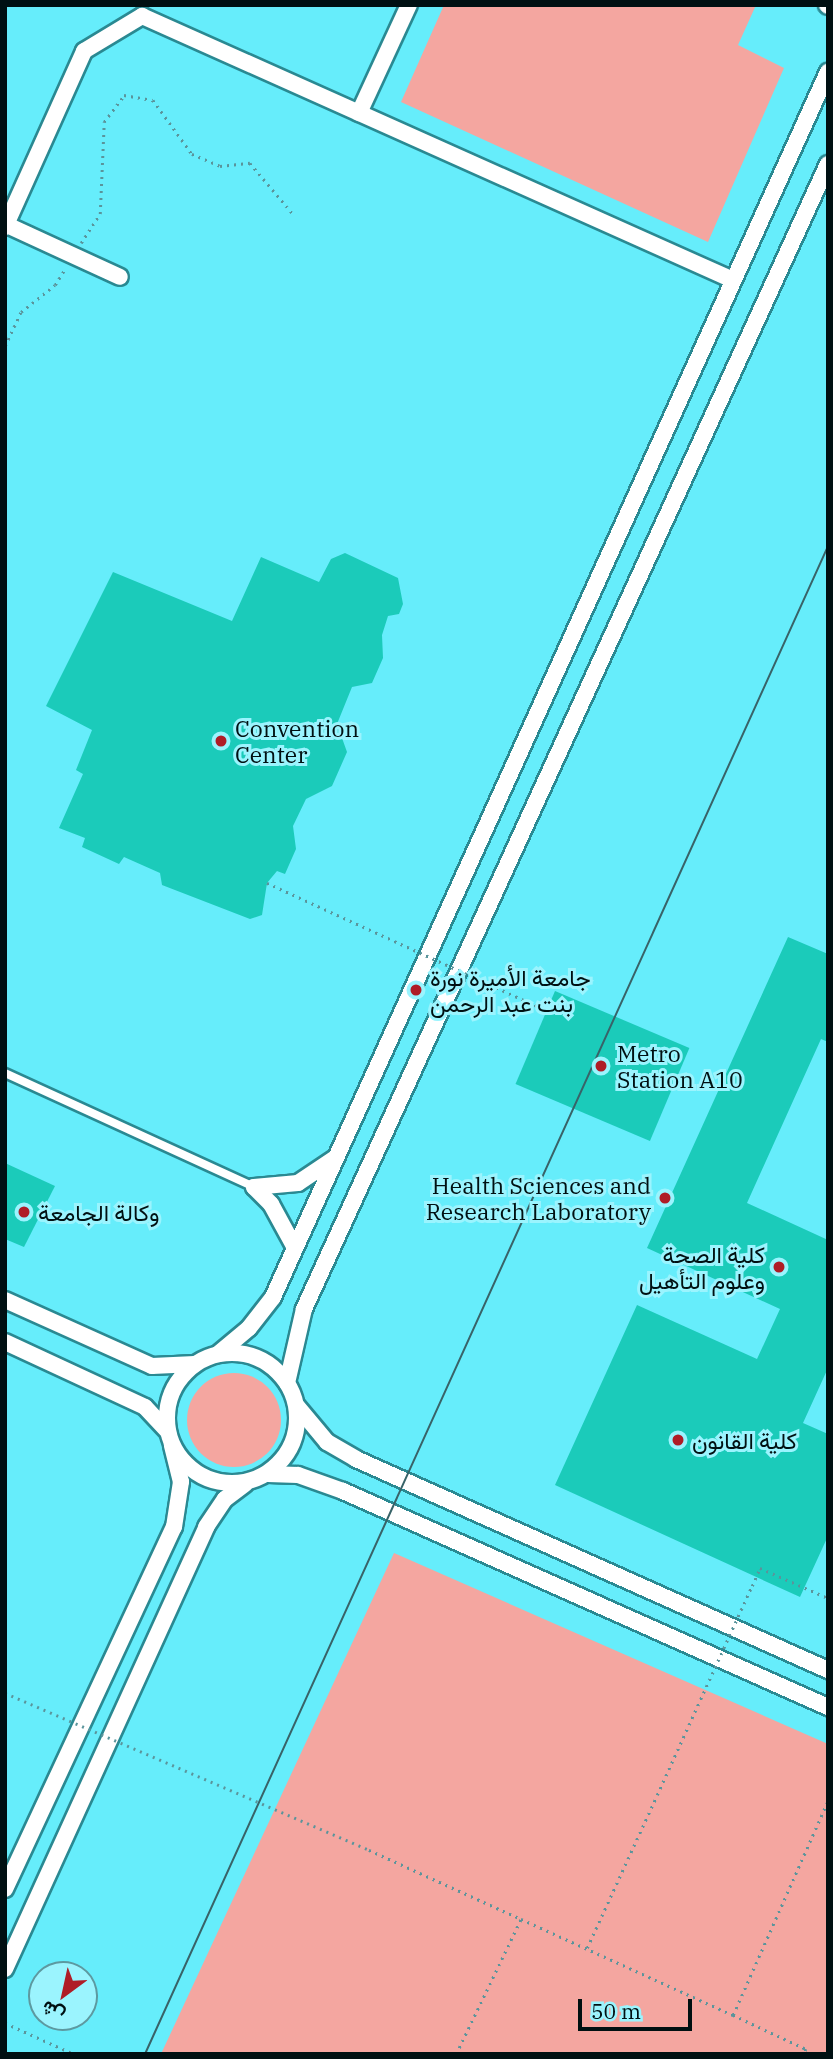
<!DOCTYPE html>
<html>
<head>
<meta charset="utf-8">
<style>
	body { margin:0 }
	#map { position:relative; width:833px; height:2059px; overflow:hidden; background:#9bf4fe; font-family:"IBM Plex Serif",Vazirmatn,serif }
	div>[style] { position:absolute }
	.built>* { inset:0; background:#66edfb }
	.green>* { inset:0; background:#f4a6a0 }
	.round { border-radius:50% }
	.building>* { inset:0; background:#1bcbba; transform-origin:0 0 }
	.path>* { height:2.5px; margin-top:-1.25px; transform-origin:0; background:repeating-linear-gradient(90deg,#5a949b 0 2px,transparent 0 7px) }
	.roads { filter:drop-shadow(2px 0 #2a8992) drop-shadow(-2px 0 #2a8992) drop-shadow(0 2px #2a8992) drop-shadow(0 -2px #2a8992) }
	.service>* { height:8px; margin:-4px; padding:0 4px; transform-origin:4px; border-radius:4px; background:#fff }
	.minor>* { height:16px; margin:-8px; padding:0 8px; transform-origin:8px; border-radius:8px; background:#fff }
	.minor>.ring { margin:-8px; padding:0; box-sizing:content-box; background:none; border:16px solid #fff; border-radius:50% }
	.tram>* { height:2px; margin:-1px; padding:0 1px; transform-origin:1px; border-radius:1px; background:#386368 }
	.path-bridge>* { height:2.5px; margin-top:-1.25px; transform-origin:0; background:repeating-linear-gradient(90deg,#5a949b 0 2px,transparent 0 7px) }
	.dots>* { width:19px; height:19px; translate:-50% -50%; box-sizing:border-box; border:4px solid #9bf4fe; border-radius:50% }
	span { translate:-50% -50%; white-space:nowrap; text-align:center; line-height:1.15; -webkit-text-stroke:6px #9bf4fe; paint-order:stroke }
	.poi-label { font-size:23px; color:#001012 }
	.left { translate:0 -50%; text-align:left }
	.right { translate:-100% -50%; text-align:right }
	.frame { position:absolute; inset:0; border:7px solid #001012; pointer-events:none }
	.north { position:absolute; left:28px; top:1961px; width:70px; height:70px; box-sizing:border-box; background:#9bf4fe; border:2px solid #5d99a0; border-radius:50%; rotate:213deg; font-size:19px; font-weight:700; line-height:28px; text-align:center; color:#001012 }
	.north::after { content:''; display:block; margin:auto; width:24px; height:32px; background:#af1c26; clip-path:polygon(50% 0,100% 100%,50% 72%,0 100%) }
	.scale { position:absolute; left:578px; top:1999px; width:114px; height:32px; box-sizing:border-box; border:4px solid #001012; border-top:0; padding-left:9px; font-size:21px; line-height:24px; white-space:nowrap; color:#001012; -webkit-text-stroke:5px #9bf4fe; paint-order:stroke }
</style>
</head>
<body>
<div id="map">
	<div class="built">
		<i style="clip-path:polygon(evenodd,5px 5px,828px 5px,828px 2054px,5px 2054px,5px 5px,42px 1975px,84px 1975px,84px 2017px,42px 2017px,42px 1975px)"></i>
	</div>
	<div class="green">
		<i style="clip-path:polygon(444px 5px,756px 5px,738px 45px,784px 68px,708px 242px,401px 102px)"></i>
		<i class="round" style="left:187px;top:1373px;width:94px;height:94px"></i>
		<i style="clip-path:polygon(394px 1553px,828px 1744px,828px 2054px,161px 2054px)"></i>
	</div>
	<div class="building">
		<i style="clip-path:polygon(345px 553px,398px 578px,403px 604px,399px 614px,388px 616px,382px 635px,383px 658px,372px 683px,352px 687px,337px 724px,347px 752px,332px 786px,306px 799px,293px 826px,296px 849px,285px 874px,277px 871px,267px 883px,262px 915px,250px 919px,162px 885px,160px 873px,124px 857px,119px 864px,82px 847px,85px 838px,59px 828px,83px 774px,76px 770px,92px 730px,46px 706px,113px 572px,232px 621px,261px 557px,319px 582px,331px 559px)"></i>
		<i style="clip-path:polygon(788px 937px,828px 954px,828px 1042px,821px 1039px,747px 1203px,828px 1240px,828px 1368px,803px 1423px,828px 1434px,828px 1536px,800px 1597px,555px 1485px,637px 1305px,757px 1359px,780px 1309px,647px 1248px)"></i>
		<i style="left:555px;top:991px;width:146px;height:101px;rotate:23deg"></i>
		<i style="clip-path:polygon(5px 1163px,55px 1186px,24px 1247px,5px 1239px)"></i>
	</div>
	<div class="path">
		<i style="left:81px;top:243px;width:35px;rotate:-57deg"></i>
		<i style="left:100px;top:214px;width:92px;rotate:-87.5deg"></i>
		<i style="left:104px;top:122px;width:34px;rotate:-53deg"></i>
		<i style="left:124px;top:95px;width:29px;rotate:10deg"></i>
		<i style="left:153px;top:100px;width:67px;rotate:54.2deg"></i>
		<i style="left:192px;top:154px;width:30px;rotate:23deg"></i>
		<i style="left:220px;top:166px;width:30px;rotate:-6deg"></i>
		<i style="left:250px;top:163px;width:68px;rotate:49.8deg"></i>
		<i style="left:5px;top:346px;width:38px;rotate:-65deg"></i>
		<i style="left:21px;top:312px;width:43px;rotate:-38.5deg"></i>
		<i style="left:55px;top:285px;width:19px;rotate:-58deg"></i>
		<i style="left:752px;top:1586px;width:20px;rotate:-66deg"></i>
		<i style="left:760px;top:1568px;width:74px;rotate:23.8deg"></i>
		<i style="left:369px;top:1850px;width:167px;rotate:24.4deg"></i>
		<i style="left:587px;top:1948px;width:168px;rotate:-65.4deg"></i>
		<i style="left:733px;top:2015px;width:234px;rotate:-66.1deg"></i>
		<i style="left:5px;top:2023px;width:76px;rotate:24.2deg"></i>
		<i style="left:456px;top:2054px;width:150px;rotate:-64.3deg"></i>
		<i style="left:521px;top:1919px;width:233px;rotate:24.4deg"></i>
		<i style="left:733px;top:2015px;width:81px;rotate:25deg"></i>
		<i style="left:806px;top:2049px;width:5px;rotate:112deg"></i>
	</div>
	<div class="roads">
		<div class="service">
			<i style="left:5px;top:1073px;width:274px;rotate:24.6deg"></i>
		</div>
		<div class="minor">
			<i style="left:827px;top:5px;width:1px;rotate:45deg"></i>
			<i style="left:359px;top:113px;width:119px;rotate:-65.2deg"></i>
			<i style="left:7px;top:225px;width:124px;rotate:24.7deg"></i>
			<i style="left:5px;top:227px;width:193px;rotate:-65.8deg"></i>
			<i style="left:84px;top:51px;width:68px;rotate:-31.1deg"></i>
			<i style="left:142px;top:16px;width:647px;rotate:24.07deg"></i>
			<i style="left:295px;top:1248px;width:50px;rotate:-118.6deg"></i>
			<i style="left:271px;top:1204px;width:24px;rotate:-135deg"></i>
			<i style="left:254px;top:1187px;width:44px;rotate:-5.2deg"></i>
			<i style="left:298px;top:1183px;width:45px;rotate:-34deg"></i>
			<i style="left:5px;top:1300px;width:161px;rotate:24.2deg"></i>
			<i style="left:152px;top:1366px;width:43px;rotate:-2.7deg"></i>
			<i style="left:5px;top:1342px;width:154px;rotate:24.9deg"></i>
			<i style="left:145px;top:1407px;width:34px;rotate:47deg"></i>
			<i class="ring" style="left:167px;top:1353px;width:114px;height:114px"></i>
			<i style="left:218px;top:1354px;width:40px;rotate:-40deg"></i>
			<i style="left:249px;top:1328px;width:39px;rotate:-52deg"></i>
			<i style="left:273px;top:1297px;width:1345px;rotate:-65.63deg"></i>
			<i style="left:287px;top:1383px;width:76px;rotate:-77.1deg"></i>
			<i style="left:304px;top:1309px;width:1259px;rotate:-65.41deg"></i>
			<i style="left:297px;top:1406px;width:47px;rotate:50.2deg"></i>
			<i style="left:327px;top:1442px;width:34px;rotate:30deg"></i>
			<i style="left:356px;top:1459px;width:517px;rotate:24.09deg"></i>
			<i style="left:268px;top:1474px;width:30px;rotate:2deg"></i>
			<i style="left:298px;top:1475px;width:48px;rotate:19.6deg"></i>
			<i style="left:343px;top:1491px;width:531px;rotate:24.01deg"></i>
			<i style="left:5px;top:1889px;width:400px;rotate:-65deg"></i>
			<i style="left:174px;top:1527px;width:46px;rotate:-81.2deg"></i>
			<i style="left:181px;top:1482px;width:38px;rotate:-104deg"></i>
			<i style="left:5px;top:1969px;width:486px;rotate:-65.5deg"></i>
			<i style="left:206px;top:1527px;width:34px;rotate:-56deg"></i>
			<i style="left:225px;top:1499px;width:26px;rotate:-37deg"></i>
		</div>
	</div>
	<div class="tram">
		<i style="left:145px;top:2054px;width:1655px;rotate:-65.63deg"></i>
	</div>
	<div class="path-bridge">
		<i style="left:267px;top:883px;width:309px;rotate:24.5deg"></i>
		<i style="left:5px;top:1693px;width:396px;rotate:23.3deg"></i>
		<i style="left:657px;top:1795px;width:230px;rotate:-65.6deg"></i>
	</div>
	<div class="dots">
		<i style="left:221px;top:741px;background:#af1c26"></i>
		<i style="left:416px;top:990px;background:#af1c26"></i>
		<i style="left:601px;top:1066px;background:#af1c26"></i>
		<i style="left:665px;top:1198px;background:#af1c26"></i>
		<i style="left:24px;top:1212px;background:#af1c26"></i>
		<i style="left:779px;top:1267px;background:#af1c26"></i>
		<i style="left:678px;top:1440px;background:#af1c26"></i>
	</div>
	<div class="poi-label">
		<span class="left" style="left:235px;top:741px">Convention<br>Center</span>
		<span class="left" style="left:430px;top:990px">جامعة الأميرة نورة<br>بنت عبد الرحمن</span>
		<span class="left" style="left:617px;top:1066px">Metro<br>Station A10</span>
		<span class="right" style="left:651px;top:1198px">Health Sciences and<br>Research Laboratory</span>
		<span class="left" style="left:38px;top:1212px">وكالة الجامعة</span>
		<span class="right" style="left:765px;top:1267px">كلية الصحة<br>وعلوم التأهيل</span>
		<span class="left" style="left:692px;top:1440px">كلية القانون</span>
	</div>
	<div class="frame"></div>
	<div class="north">ش</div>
	<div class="scale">50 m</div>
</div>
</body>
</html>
